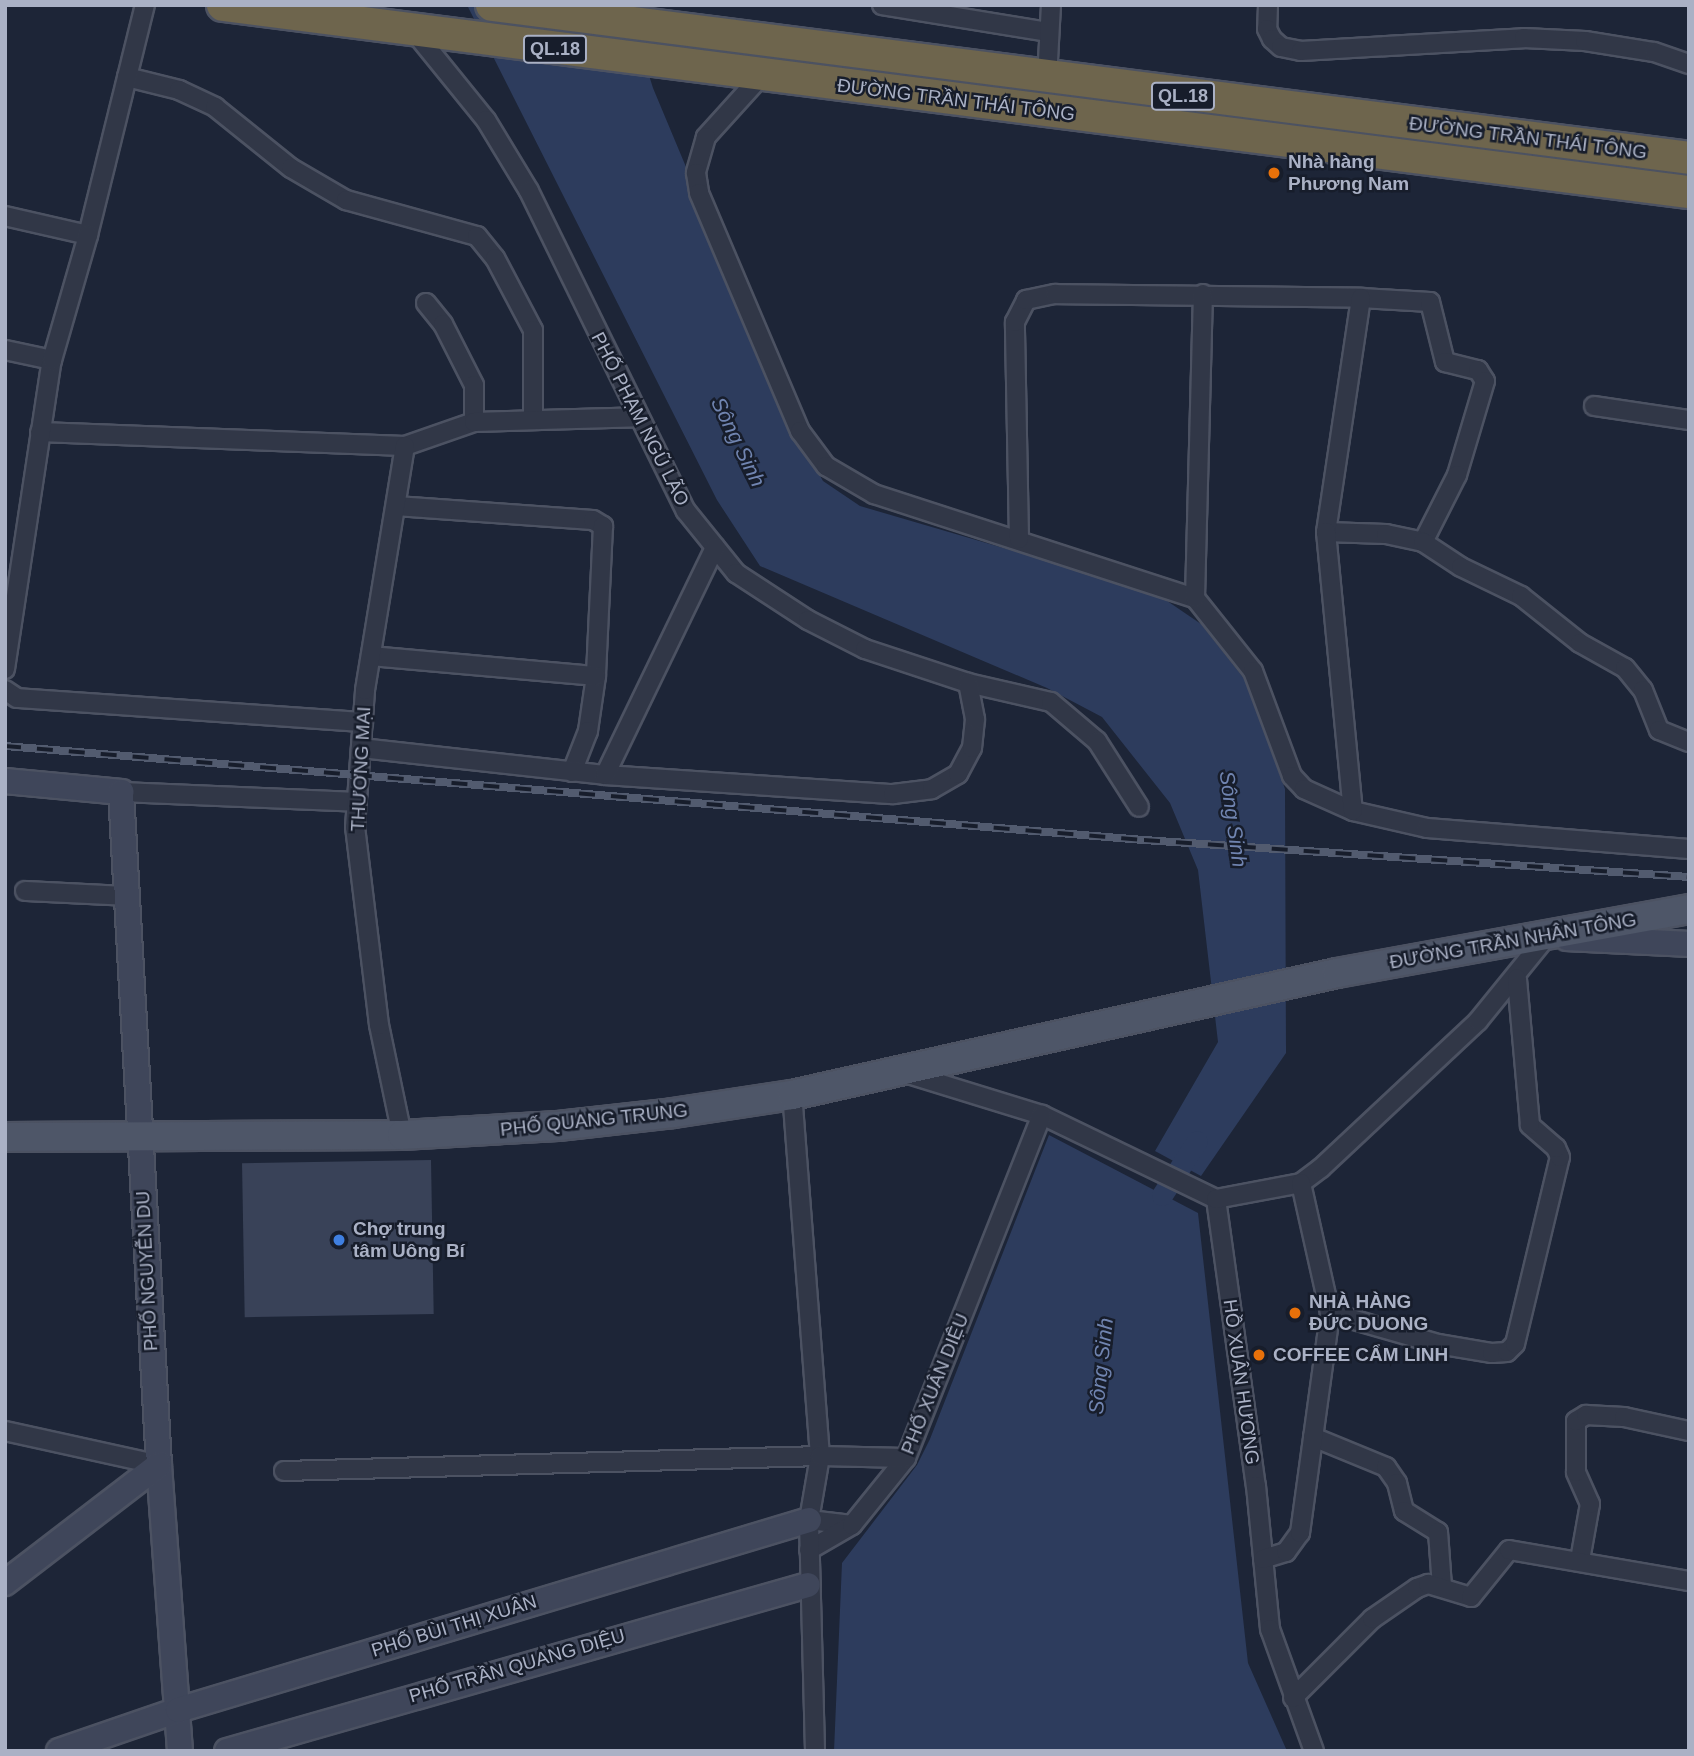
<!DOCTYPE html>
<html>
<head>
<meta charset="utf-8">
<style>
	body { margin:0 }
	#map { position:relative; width:1694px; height:1756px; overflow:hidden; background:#1d2537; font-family:Arial,sans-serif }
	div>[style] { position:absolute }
	.water>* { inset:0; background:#2d3c5d }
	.canal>* { height:21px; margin:-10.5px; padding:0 10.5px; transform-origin:10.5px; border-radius:10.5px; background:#2d3c5d }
	.building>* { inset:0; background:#394258; transform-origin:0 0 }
	.roads { filter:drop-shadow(2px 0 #4c5262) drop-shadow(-2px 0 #4c5262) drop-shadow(0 2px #4c5262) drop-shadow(0 -2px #4c5262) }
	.street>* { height:18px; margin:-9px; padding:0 9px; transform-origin:9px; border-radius:9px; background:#313747 }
	.secondary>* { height:24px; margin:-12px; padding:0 12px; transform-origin:12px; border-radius:12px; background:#3f465a }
	.primary>* { height:28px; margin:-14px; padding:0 14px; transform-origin:14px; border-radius:14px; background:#4e5668 }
	.highway>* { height:32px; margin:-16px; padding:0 16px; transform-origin:16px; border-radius:16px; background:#6e654d }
	.rail>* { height:8px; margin-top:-4px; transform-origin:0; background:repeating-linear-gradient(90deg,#171d2b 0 16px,#525b6f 0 32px); box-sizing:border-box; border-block:2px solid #525b6f }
	.dots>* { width:19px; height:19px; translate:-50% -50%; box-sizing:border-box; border:4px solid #171d2b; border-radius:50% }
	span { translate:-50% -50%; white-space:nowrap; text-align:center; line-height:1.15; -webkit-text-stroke:5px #171d2b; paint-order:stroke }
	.shield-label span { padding:2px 5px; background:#171d2b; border:2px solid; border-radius:5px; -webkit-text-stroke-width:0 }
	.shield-label { font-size:18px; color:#aab1c5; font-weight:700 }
	.street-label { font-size:19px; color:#aab1c5 }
	.poi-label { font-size:19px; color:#aab1c5; font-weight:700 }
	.left { translate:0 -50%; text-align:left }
	.water-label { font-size:21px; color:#7084b0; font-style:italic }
	.frame { position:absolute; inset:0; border:7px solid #aab1c5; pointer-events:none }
</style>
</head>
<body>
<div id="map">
	<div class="water">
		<i style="clip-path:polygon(467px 5px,627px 5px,653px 88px,801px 442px,823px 481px,860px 506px,1154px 592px,1201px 624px,1246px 681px,1285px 789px,1286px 1053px,1201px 1176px,1155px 1151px,1218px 1042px,1198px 870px,1170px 803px,1102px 717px,1047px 688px,760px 566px,717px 500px)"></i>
		<i style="clip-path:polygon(1049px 1135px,1198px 1213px,1248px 1663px,1287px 1751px,834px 1751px,842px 1563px,917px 1465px,930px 1439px)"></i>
	</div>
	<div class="canal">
		<i style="left:1162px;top:1195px;width:64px;rotate:-57.1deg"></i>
	</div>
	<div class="building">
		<i style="left:431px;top:1160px;width:154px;height:189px;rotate:89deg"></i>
	</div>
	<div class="roads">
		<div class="street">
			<i style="left:882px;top:5px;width:169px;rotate:9.2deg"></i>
			<i style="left:1268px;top:5px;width:24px;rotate:92deg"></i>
			<i style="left:1267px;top:29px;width:11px;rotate:63deg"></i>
			<i style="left:1272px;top:39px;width:12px;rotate:42deg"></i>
			<i style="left:1281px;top:47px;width:20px;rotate:11deg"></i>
			<i style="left:1301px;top:51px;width:223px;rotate:-3.3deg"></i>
			<i style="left:1524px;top:38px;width:61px;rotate:2.8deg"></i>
			<i style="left:1585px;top:41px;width:70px;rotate:9.1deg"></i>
			<i style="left:1654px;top:52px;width:37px;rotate:19deg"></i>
			<i style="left:413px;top:30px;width:116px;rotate:51deg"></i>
			<i style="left:486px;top:120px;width:83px;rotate:58.8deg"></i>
			<i style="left:529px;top:191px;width:356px;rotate:63.9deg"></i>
			<i style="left:686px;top:511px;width:80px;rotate:51.1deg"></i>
			<i style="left:736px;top:573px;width:86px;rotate:33.1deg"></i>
			<i style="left:808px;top:620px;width:64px;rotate:27deg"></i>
			<i style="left:865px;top:649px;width:108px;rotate:18.3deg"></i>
			<i style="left:968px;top:683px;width:85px;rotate:12.9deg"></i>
			<i style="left:1051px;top:702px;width:60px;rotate:40.3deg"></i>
			<i style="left:1097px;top:741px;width:78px;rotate:57.5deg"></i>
			<i style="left:762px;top:75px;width:84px;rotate:132.1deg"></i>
			<i style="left:706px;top:137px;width:37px;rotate:106deg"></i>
			<i style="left:696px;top:173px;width:20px;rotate:81deg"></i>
			<i style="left:699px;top:193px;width:259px;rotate:67deg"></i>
			<i style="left:800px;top:431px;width:44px;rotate:53.4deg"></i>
			<i style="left:826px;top:466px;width:56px;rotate:30.3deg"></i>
			<i style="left:874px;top:494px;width:337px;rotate:18deg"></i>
			<i style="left:1195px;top:598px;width:93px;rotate:51.5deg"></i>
			<i style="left:1253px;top:671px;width:112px;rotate:69.6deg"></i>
			<i style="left:1292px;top:776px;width:18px;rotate:47deg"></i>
			<i style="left:1304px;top:789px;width:54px;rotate:24.2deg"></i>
			<i style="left:1353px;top:811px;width:76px;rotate:12.9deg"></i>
			<i style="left:1427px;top:828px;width:263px;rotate:4.6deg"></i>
			<i style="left:127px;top:77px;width:54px;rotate:14deg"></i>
			<i style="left:179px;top:90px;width:40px;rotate:25deg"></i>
			<i style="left:215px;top:107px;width:97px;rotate:38.8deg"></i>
			<i style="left:291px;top:168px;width:64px;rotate:30.2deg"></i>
			<i style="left:346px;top:200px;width:136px;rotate:15.4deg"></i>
			<i style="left:477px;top:236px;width:28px;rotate:51deg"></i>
			<i style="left:495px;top:258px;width:81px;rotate:62.2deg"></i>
			<i style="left:533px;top:330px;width:90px;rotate:90deg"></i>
			<i style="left:1047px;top:79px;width:74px;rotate:-86.9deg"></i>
			<i style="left:5px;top:216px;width:85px;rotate:12.9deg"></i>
			<i style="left:88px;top:235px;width:237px;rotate:-76.1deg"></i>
			<i style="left:1361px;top:298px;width:69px;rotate:3.3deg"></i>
			<i style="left:1430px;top:302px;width:62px;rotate:76deg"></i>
			<i style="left:1445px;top:362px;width:34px;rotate:14deg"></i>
			<i style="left:1478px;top:370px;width:13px;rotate:58deg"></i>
			<i style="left:1485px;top:381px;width:98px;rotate:106.6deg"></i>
			<i style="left:1457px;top:475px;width:75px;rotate:116.9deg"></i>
			<i style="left:426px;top:303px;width:27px;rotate:51deg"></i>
			<i style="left:443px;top:324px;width:68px;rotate:63.1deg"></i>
			<i style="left:474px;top:385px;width:37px;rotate:90deg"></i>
			<i style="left:5px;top:350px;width:48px;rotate:12deg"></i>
			<i style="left:1594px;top:406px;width:96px;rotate:8.4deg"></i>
			<i style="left:40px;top:432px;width:365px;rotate:2.2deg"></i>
			<i style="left:405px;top:446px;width:73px;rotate:-19.2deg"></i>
			<i style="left:474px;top:422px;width:164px;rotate:-1.7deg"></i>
			<i style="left:396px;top:506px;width:197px;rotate:4.1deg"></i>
			<i style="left:593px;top:520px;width:12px;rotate:31deg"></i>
			<i style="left:603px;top:526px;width:150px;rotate:92.7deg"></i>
			<i style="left:596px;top:676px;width:56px;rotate:98.3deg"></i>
			<i style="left:588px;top:731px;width:44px;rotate:111.3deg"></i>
			<i style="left:1326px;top:532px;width:60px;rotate:1.9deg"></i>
			<i style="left:1386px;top:534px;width:38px;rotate:12deg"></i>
			<i style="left:1423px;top:542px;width:45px;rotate:33.3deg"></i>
			<i style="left:1461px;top:567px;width:67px;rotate:25.8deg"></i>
			<i style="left:1521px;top:596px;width:75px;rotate:38.5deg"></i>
			<i style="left:1580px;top:643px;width:51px;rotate:29.1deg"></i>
			<i style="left:1625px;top:668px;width:28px;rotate:51deg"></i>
			<i style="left:1643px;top:690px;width:43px;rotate:68.2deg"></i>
			<i style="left:1659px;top:730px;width:32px;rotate:22deg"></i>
			<i style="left:1019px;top:539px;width:217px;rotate:-91.1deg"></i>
			<i style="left:1015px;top:322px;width:25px;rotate:-63deg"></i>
			<i style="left:1026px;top:300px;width:30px;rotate:-12deg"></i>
			<i style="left:1055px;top:294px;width:306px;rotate:0.7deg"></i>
			<i style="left:1361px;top:298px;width:237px;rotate:98.5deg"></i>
			<i style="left:1326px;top:532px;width:280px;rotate:84.5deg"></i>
			<i style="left:1195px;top:598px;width:304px;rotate:-88.5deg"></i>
			<i style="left:371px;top:656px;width:226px;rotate:5.1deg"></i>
			<i style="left:5px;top:669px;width:313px;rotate:-81.4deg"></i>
			<i style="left:52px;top:360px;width:130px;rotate:-73.9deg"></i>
			<i style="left:5px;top:690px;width:14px;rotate:34deg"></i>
			<i style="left:17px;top:698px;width:347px;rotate:4deg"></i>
			<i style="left:361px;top:748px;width:245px;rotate:6.3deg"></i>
			<i style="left:605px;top:775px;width:289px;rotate:3.8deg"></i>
			<i style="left:893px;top:794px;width:39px;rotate:-7deg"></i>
			<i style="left:932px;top:789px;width:30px;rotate:-30deg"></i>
			<i style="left:958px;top:774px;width:30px;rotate:-62deg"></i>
			<i style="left:972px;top:748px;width:29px;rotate:-84deg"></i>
			<i style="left:975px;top:719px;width:37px;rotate:-101deg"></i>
			<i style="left:605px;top:775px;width:253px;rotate:-64.2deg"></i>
			<i style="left:121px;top:792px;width:236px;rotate:2.4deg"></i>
			<i style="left:25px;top:891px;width:101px;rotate:2.8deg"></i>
			<i style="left:902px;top:1072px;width:146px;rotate:17.1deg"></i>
			<i style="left:1042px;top:1115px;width:193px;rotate:25.8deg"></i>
			<i style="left:402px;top:1135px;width:112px;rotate:-101.8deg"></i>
			<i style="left:379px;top:1025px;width:199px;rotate:-96.9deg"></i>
			<i style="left:355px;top:827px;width:137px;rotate:-85.8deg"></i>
			<i style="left:365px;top:690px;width:247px;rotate:-80.7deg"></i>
			<i style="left:1216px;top:1199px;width:290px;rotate:82.1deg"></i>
			<i style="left:1256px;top:1486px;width:144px;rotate:84.4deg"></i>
			<i style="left:1270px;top:1629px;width:130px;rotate:70.2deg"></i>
			<i style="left:1216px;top:1199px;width:86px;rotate:-10.7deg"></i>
			<i style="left:1301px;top:1183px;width:25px;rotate:-37deg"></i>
			<i style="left:1321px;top:1168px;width:215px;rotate:-43.1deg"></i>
			<i style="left:1478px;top:1021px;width:109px;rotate:-50.9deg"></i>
			<i style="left:1330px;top:1313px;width:112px;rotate:16deg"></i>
			<i style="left:1438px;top:1344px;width:55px;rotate:9.5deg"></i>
			<i style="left:1492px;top:1353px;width:15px;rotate:-4deg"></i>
			<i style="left:1507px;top:1352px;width:11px;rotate:-45deg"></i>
			<i style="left:1515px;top:1344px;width:192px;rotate:-76.5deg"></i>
			<i style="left:1560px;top:1157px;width:10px;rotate:-114deg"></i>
			<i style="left:1556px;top:1148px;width:35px;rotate:-139deg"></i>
			<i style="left:1530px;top:1125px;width:147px;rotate:-95.1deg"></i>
			<i style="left:5px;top:1431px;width:158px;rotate:12.4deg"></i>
			<i style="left:1313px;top:1437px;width:79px;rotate:22.3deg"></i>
			<i style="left:1386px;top:1467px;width:19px;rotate:55deg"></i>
			<i style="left:1397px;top:1483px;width:29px;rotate:76deg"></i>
			<i style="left:1404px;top:1511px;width:40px;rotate:32deg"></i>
			<i style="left:1438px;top:1532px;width:55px;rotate:85.8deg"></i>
			<i style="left:284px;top:1471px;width:536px;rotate:-1.6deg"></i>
			<i style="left:820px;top:1456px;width:362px;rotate:-94.4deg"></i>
			<i style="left:809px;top:1520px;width:43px;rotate:6.6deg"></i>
			<i style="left:809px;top:1550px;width:50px;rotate:-30.2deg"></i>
			<i style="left:852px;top:1525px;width:86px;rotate:-51.1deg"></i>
			<i style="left:906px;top:1458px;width:369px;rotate:-68.4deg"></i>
			<i style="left:1263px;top:1559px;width:24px;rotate:-17deg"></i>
			<i style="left:1286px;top:1552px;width:24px;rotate:-54deg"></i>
			<i style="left:1300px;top:1533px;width:222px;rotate:-82.2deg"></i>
			<i style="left:1330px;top:1313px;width:133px;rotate:-102.6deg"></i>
			<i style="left:1580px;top:1560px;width:57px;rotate:-79.9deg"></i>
			<i style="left:1590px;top:1504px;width:35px;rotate:-114deg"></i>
			<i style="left:1576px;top:1472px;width:51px;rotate:-90deg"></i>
			<i style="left:1576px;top:1421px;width:12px;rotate:-31deg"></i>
			<i style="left:1586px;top:1415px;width:38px;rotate:3deg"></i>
			<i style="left:1624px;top:1417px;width:66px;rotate:12.2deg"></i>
			<i style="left:1293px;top:1698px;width:112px;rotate:-45deg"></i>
			<i style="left:1372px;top:1619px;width:55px;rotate:-34.6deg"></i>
			<i style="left:1417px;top:1588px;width:12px;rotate:-20deg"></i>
			<i style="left:1428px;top:1584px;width:45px;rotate:16.8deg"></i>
			<i style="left:1471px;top:1597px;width:60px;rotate:-51deg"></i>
			<i style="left:1509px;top:1550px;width:183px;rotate:9.8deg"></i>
			<i style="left:815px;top:1751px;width:231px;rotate:-91.5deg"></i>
			<i style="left:809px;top:1520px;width:65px;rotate:-80.2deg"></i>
			<i style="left:820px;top:1456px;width:86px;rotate:1.3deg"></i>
		</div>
		<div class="secondary">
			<i style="left:5px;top:781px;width:117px;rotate:5.4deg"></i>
			<i style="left:121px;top:792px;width:674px;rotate:86.77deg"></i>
			<i style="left:159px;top:1465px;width:287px;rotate:85.8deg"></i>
			<i style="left:1567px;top:938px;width:122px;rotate:2.8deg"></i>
			<i style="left:5px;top:1583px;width:194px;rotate:-37.5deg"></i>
			<i style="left:59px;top:1751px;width:126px;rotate:-19deg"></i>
			<i style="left:178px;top:1710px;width:659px;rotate:-16.76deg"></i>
			<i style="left:227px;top:1751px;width:604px;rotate:-15.95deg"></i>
		</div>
		<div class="primary">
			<i style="left:5px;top:1137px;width:397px;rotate:-0.3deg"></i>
			<i style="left:402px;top:1135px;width:156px;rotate:-3.3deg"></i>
			<i style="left:558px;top:1126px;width:116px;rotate:-6.4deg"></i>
			<i style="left:673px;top:1113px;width:120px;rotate:-8.6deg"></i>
			<i style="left:792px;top:1095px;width:558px;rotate:-12.62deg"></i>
			<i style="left:1337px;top:973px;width:358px;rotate:-10.3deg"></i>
		</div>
		<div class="highway">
			<i style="left:223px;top:5px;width:1478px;rotate:7.27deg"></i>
			<i style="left:492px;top:5px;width:1207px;rotate:7.28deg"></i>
		</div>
	</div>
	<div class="rail">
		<i style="left:5px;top:746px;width:1143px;rotate:4.72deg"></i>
		<i style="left:1144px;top:840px;width:546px;rotate:3.88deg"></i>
	</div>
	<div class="dots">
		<i style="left:1274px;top:173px;background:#e8710a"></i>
		<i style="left:339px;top:1240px;background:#3f7fe0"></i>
		<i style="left:1295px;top:1313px;background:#e8710a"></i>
		<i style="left:1259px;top:1355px;background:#e8710a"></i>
	</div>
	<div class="shield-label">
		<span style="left:555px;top:49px">QL.18</span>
		<span style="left:1183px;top:96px">QL.18</span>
	</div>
	<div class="street-label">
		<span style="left:956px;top:100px;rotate:7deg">ĐƯỜNG TRẦN THÁI TÔNG</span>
		<span style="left:1528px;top:138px;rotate:7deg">ĐƯỜNG TRẦN THÁI TÔNG</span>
		<span style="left:640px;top:419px;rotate:63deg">PHỐ PHẠM NGŨ LÃO</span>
		<span style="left:361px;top:769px;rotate:-87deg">THƯƠNG MẠI</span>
		<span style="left:1513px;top:941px;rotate:-10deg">ĐƯỜNG TRẦN NHÂN TÔNG</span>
		<span style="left:594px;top:1120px;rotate:-6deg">PHỐ QUANG TRUNG</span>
		<span style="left:147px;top:1271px;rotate:-93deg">PHỐ NGUYỄN DU</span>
		<span style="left:1241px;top:1382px;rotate:82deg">HỒ XUÂN HƯƠNG</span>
		<span style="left:935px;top:1384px;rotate:-68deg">PHỐ XUÂN DIỆU</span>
		<span style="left:454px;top:1626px;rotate:-17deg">PHỐ BÙI THỊ XUÂN</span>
		<span style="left:517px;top:1666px;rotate:-16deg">PHỐ TRẦN QUANG DIỆU</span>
	</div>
	<div class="poi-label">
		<span class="left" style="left:1288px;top:173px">Nhà hàng<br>Phương Nam</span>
		<span class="left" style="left:353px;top:1240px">Chợ trung<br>tâm Uông Bí</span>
		<span class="left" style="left:1309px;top:1313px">NHÀ HÀNG<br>ĐỨC DUONG</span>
		<span class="left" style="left:1273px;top:1355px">COFFEE CẨM LINH</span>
	</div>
	<div class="water-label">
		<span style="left:738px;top:442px;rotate:64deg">Sông Sinh</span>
		<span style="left:1233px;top:819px;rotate:82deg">Sông Sinh</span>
		<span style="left:1101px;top:1366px;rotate:-84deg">Sông Sinh</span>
	</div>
	<div class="frame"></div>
</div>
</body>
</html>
